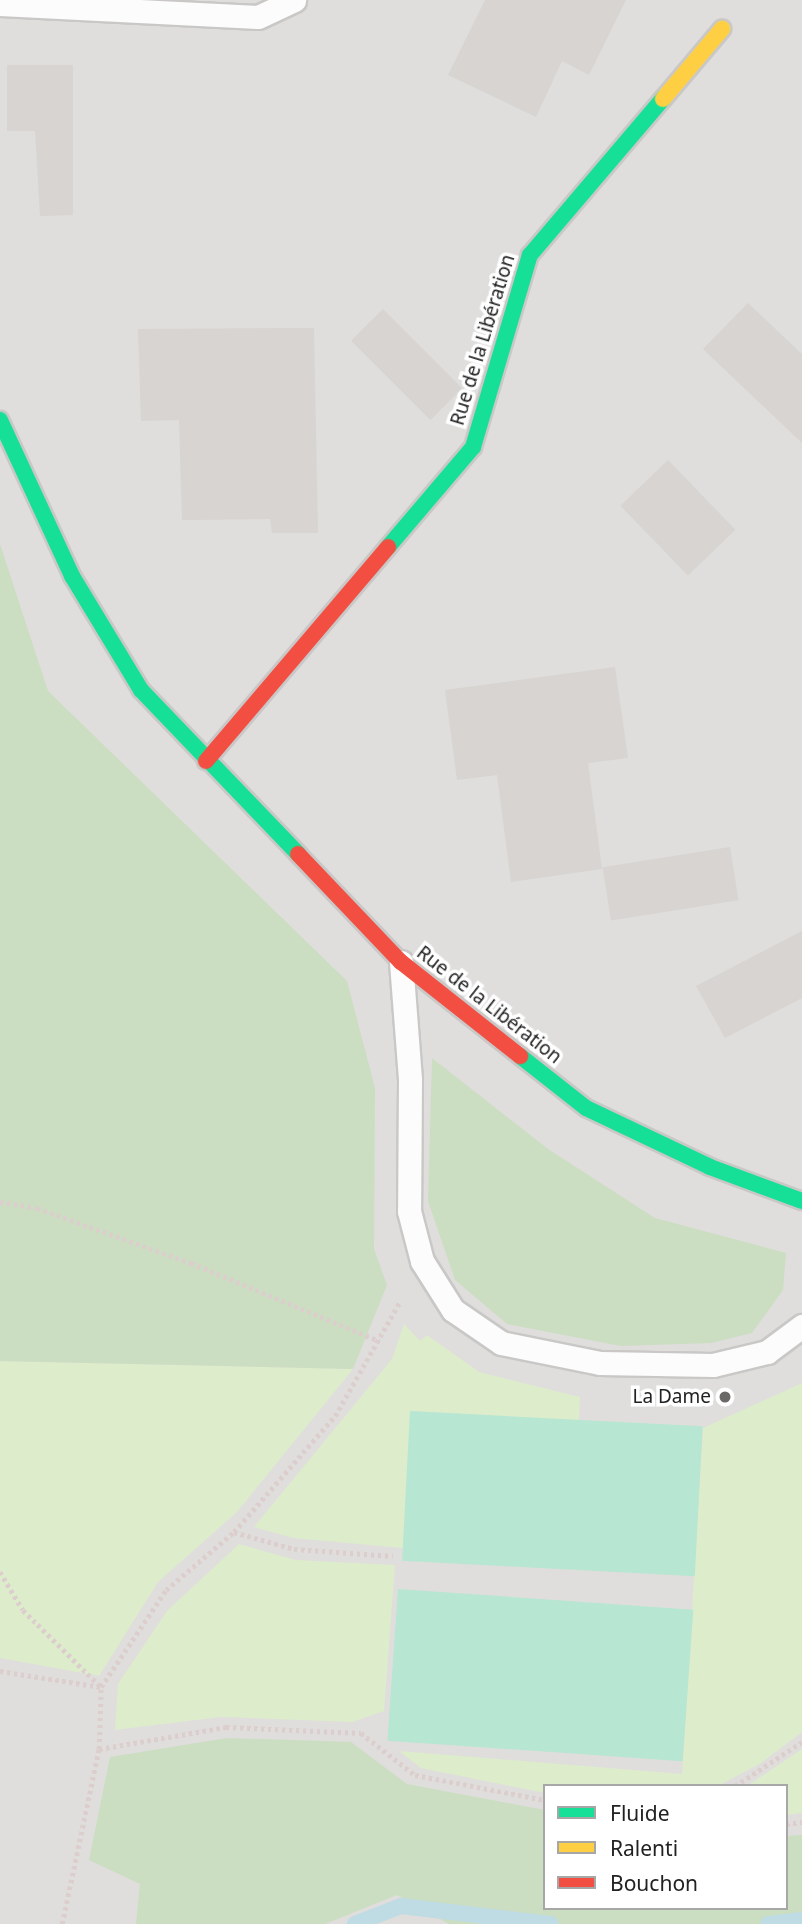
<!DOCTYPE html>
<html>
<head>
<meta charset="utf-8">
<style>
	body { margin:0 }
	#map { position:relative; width:802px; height:1924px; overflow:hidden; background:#f0eeeb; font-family:"Noto Sans",sans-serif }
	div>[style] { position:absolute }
	.residential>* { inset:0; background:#dfdedc }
	.grass>* { inset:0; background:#ddeccb }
	.forest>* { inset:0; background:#cbdec1 }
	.pitch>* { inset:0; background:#b7e6d2; transform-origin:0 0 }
	.stream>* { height:16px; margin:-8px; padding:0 8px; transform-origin:8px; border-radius:8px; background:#bfdbe3 }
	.building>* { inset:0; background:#d7d4d2; transform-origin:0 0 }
	.path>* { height:4.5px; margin-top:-2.25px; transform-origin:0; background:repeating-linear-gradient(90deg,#dccecd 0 3.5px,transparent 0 7px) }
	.roads { filter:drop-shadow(2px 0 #c9c8c7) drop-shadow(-2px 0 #c9c8c7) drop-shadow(0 2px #c9c8c7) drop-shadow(0 -2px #c9c8c7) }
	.lane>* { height:23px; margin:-11.5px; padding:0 11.5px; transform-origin:11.5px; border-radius:11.5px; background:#fdfcfc }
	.fast>* { height:16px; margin:-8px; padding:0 8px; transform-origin:8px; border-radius:8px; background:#16e098 }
	.slow>* { height:16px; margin:-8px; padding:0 8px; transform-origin:8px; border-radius:8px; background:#ffcf43 }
	.jam>* { height:16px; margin:-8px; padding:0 8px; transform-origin:8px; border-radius:8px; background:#f24e42 }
	.dots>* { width:19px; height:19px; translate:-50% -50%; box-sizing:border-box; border:4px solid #fff; border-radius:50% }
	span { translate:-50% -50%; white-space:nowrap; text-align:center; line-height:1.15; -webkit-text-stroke:7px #fff; paint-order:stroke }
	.street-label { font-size:19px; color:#222 }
	.poi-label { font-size:19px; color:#222 }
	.right { translate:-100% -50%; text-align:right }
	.legend { position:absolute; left:543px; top:1784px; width:245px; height:126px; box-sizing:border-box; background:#fff; border:2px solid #a7a7a7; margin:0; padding:9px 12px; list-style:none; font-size:21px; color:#222 }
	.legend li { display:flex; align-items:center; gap:14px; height:35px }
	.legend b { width:35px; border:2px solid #a7a7a7 }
</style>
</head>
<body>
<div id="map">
	<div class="residential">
		<i style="clip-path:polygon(0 0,802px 0,802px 1870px,786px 1870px,786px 1786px,545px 1786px,545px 1908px,749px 1924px,0 1924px)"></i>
	</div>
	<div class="grass">
		<i style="clip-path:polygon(404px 1324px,420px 1341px,427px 1335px,479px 1372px,580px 1397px,579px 1421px,411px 1411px,403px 1548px,293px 1538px,254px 1527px,392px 1359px)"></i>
		<i style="clip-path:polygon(0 1361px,353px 1369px,237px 1512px,158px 1582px,99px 1676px,0 1658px)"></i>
		<i style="clip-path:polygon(802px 1383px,802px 1732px,761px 1763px,718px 1786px,545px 1786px,545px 1793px,421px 1768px,399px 1751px,682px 1774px,703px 1428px)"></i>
		<i style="clip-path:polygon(239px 1544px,296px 1560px,395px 1565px,384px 1711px,352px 1722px,221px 1717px,115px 1730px,118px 1684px,167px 1611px)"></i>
		<i style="clip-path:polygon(802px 1749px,802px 1813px,786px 1815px,786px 1786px,747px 1786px)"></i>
	</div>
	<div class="forest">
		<i style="clip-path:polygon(0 544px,48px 691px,347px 981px,375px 1088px,374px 1249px,387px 1285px,353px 1369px,0 1361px)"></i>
		<i style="clip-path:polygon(432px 1058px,548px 1149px,655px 1218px,786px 1253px,783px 1290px,752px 1333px,711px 1343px,621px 1346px,507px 1324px,455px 1280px,428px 1201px)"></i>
		<i style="clip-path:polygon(227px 1738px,351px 1742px,407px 1784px,545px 1810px,545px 1908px,786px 1908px,786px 1836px,802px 1835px,802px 1924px,449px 1924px,397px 1895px,325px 1924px,136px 1924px,140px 1884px,89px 1860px,110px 1757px)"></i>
	</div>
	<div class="pitch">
		<i style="left:410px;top:1411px;width:293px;height:150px;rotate:3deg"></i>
		<i style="left:398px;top:1589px;width:296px;height:152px;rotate:4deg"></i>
	</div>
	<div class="stream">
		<i style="left:355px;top:1924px;width:49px;rotate:-21.4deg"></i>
		<i style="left:401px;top:1906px;width:151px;rotate:6.8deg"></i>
		<i style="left:768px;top:1924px;width:34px;rotate:-7deg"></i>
	</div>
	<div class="building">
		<i style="clip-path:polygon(485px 0,626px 0,589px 75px,562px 61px,536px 117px,448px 75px)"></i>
		<i style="clip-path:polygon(7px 65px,73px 65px,73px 215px,40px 216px,35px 131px,7px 131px)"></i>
		<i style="clip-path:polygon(748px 303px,802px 354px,802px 443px,703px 349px)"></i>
		<i style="left:383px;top:309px;width:112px;height:45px;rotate:45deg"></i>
		<i style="clip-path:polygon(314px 328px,318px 533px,272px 533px,270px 519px,182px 520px,179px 420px,141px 421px,138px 329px)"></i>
		<i style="left:668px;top:460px;width:97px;height:66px;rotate:46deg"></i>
		<i style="clip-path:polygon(615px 667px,628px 758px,588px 763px,602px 869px,511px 882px,497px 775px,457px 780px,445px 690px)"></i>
		<i style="left:730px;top:847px;width:54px;height:129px;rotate:81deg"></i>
		<i style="clip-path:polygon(802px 931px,802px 998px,725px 1038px,696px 986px)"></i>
	</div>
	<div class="path">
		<i style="left:0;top:1202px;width:37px;rotate:9deg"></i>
		<i style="left:37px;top:1208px;width:164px;rotate:19.7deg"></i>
		<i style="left:191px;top:1263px;width:204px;rotate:22.5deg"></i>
		<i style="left:234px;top:1532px;width:62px;rotate:15.8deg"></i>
		<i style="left:294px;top:1549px;width:99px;rotate:4deg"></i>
		<i style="left:0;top:1572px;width:44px;rotate:58.8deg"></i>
		<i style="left:23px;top:1610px;width:110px;rotate:44.6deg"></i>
		<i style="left:0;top:1671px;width:102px;rotate:9deg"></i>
		<i style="left:99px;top:1749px;width:129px;rotate:-9.8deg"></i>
		<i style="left:226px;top:1727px;width:135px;rotate:2.5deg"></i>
		<i style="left:361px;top:1733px;width:68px;rotate:37.9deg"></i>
		<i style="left:415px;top:1775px;width:132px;rotate:10.9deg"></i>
		<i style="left:735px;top:1786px;width:80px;rotate:-33.3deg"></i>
		<i style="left:786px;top:1824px;width:16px;rotate:-7deg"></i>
		<i style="left:62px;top:1924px;width:179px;rotate:-78.1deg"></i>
		<i style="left:99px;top:1749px;width:62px;rotate:-88.2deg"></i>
		<i style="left:101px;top:1687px;width:117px;rotate:-56.2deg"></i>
		<i style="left:166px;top:1590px;width:89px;rotate:-40.5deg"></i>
		<i style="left:234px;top:1532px;width:154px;rotate:-49deg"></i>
		<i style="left:335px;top:1416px;width:133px;rotate:-60.4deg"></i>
	</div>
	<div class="roads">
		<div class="lane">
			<i style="left:0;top:4px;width:258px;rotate:2.9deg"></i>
			<i style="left:258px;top:17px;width:40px;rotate:-25deg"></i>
			<i style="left:401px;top:962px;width:118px;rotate:85.6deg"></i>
			<i style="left:410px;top:1080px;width:131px;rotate:90.4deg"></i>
			<i style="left:409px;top:1211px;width:52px;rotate:75.4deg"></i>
			<i style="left:422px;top:1261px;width:58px;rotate:57.7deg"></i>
			<i style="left:453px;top:1310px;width:58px;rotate:34.5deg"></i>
			<i style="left:501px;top:1343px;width:101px;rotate:11.4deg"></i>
			<i style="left:600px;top:1363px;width:113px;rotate:1deg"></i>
			<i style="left:713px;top:1365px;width:56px;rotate:-13.5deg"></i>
			<i style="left:767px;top:1352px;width:44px;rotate:-36.6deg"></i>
		</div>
		<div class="fast">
			<i style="left:0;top:420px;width:172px;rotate:65.2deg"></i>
			<i style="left:72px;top:576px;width:133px;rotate:58.8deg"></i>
			<i style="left:141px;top:690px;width:227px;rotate:46.2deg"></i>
			<i style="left:388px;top:547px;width:131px;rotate:-49.6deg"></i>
			<i style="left:473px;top:447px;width:200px;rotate:-73.5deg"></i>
			<i style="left:530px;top:255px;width:205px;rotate:-49.6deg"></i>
			<i style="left:520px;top:1056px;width:84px;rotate:38.2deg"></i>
			<i style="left:586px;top:1108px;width:137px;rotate:25.4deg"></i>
			<i style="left:710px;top:1167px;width:98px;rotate:20.3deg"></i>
		</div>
		<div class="slow">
			<i style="left:663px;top:99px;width:92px;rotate:-49.9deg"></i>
		</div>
		<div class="jam">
			<i style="left:206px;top:761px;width:281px;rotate:-49.6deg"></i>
			<i style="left:298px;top:854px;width:149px;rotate:46.4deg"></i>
			<i style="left:401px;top:962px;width:152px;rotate:38.3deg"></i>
		</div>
	</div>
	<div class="dots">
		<i style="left:725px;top:1397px;background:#6a6968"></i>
	</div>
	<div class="street-label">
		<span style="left:483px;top:340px;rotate:-73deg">Rue de la Libération</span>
		<span style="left:489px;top:1005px;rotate:38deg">Rue de la Libération</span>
	</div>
	<div class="poi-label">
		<span class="right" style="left:711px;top:1397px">La Dame</span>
	</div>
	<ul class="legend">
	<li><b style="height:9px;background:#16e098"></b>Fluide</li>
	<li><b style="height:9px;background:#ffcf43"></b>Ralenti</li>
	<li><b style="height:9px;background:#f24e42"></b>Bouchon</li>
	</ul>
</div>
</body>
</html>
